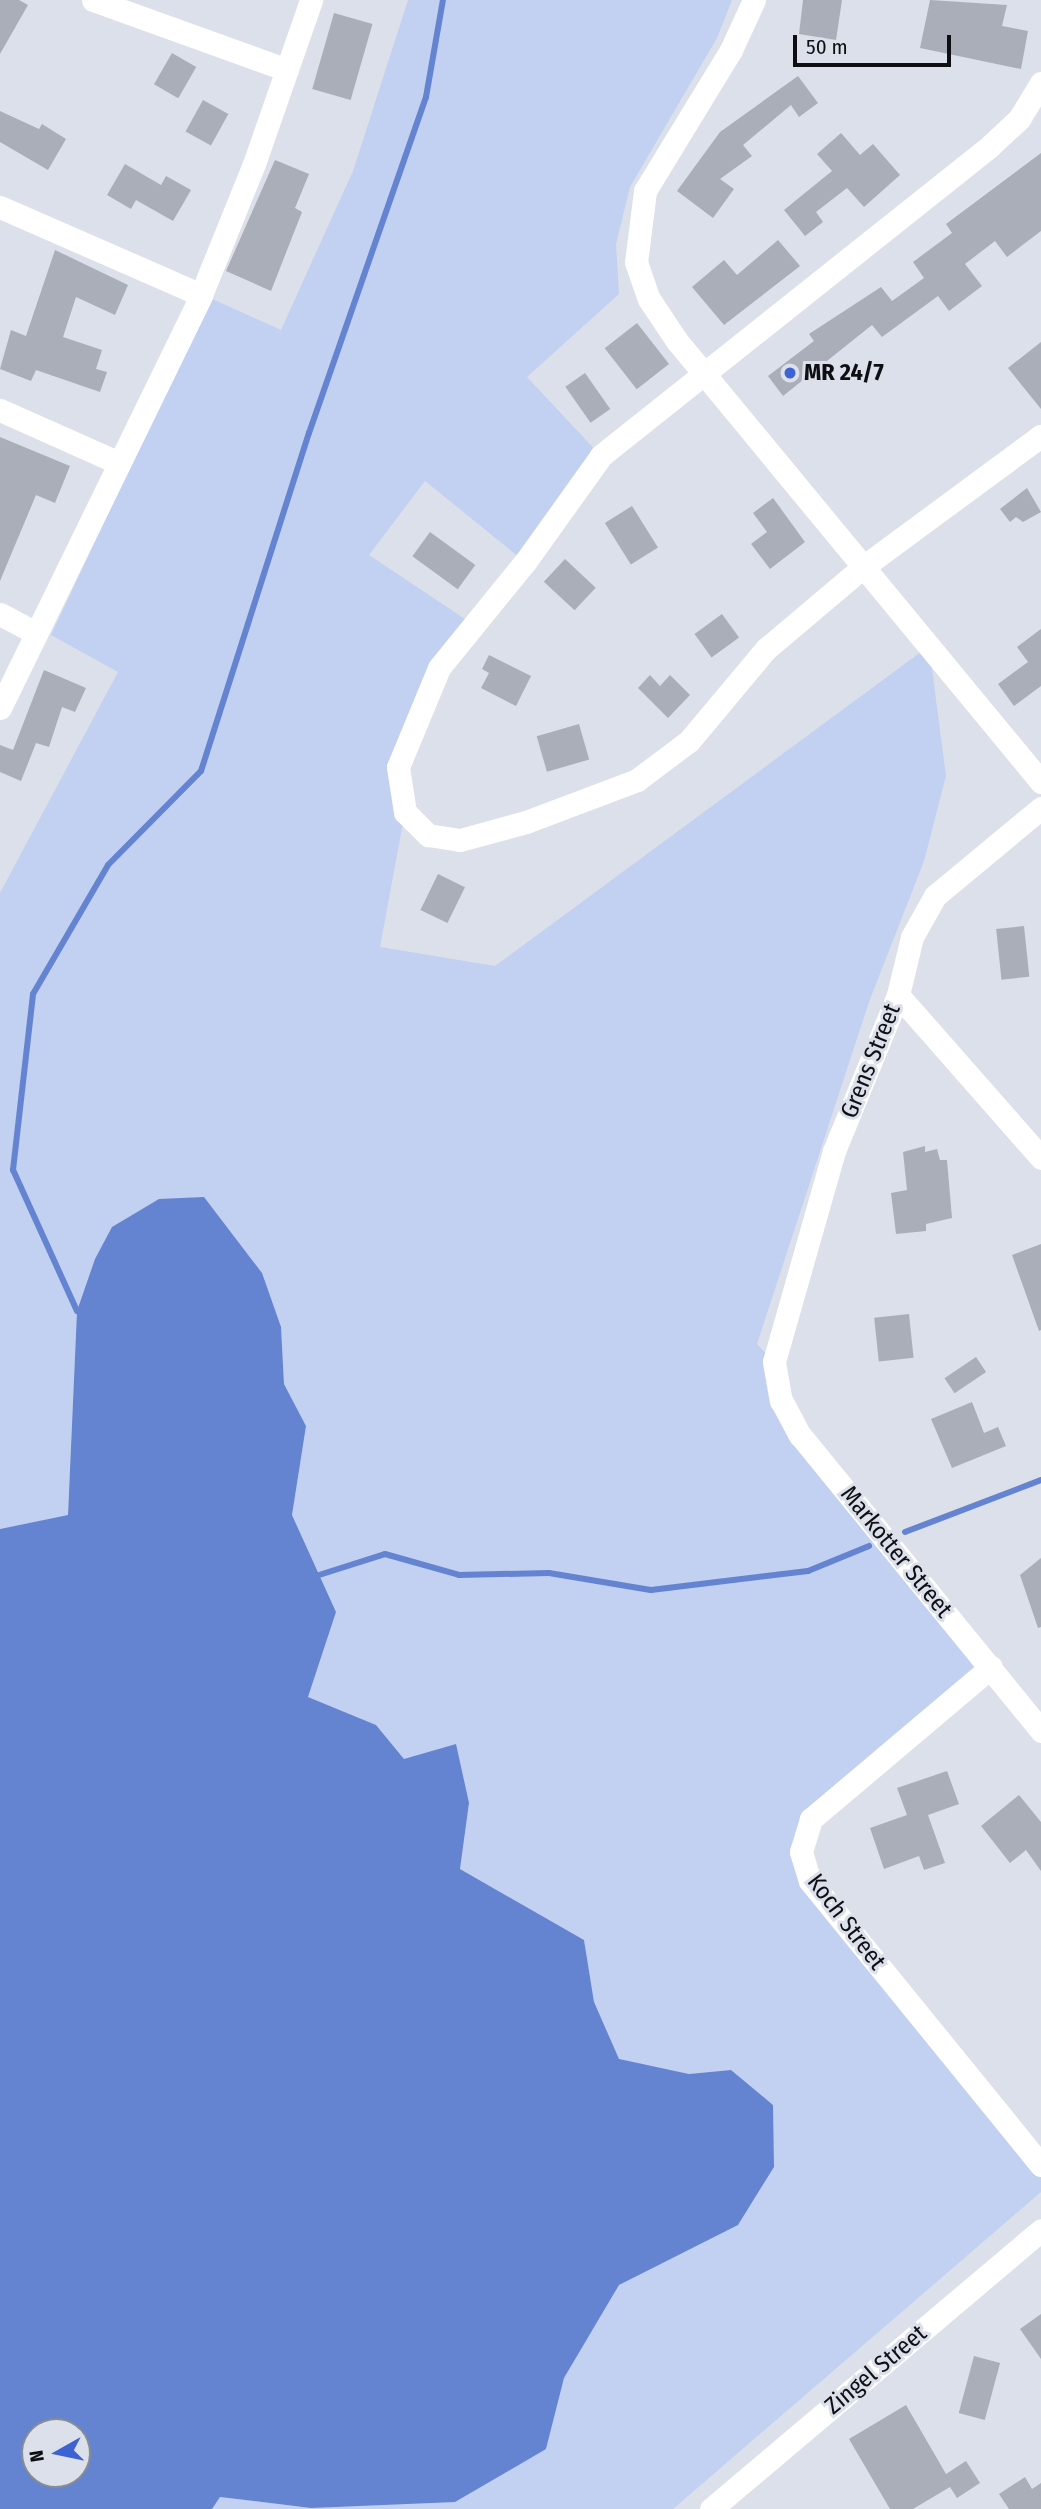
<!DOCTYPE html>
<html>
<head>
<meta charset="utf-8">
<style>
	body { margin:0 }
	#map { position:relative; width:1041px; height:2509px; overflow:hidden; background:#dbe0ea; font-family:"Fira Sans Condensed",sans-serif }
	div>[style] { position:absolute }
	.green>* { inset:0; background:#c2d0f1 }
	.water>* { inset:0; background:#6483d0 }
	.stream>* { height:6px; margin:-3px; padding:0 3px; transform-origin:3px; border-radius:3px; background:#6483d0 }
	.building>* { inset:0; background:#a9aeb8; transform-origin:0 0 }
	.street>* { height:23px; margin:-11.5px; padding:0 11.5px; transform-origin:11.5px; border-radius:11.5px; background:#fff }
	.dots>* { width:19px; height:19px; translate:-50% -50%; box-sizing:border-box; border:4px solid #dbe0ea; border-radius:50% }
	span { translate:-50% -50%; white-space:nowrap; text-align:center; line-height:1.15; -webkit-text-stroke:6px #dbe0ea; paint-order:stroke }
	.poi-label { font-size:24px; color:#0d0f12; font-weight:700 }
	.left { translate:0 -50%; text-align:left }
	.street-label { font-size:24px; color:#0d0f12 }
	.north { position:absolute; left:21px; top:2418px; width:70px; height:70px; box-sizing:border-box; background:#dbe0ea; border:2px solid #898c94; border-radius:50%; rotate:261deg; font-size:19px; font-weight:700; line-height:28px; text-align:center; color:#0d0f12 }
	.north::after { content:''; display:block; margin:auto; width:24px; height:32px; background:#3d62d3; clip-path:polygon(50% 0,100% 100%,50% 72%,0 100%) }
	.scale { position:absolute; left:793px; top:35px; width:158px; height:32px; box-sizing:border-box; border:4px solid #0d0f12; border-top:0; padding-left:9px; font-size:21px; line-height:24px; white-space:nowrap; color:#0d0f12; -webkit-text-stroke:5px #dbe0ea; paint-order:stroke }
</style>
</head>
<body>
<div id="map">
	<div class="green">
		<i style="clip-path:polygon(408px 0,732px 0,717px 38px,630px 187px,616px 244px,619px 294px,527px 377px,601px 456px,525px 562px,425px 481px,369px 555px,474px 625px,407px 736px,405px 812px,380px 947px,495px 966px,929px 646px,946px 776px,924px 861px,869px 1002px,757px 1344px,774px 1362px,781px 1400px,991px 1667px,812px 1819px,801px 1852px,1041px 2164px,1041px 2192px,673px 2509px,212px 2509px,220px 2497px,311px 2508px,546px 2449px,564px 2378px,619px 2285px,738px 2225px,774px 2167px,731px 2070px,689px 2074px,619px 2060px,594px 2002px,584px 1940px,460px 1869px,469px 1804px,404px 1759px,376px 1725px,308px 1697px,336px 1612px,292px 1515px,306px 1426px,284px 1384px,281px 1327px,77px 1311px,68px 1515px,0 1529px,0 893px,118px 672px,51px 635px,210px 298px,281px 330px,353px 171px)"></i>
	</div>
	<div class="water">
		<i style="clip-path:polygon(evenodd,204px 1197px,262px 1273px,281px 1327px,284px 1384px,306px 1426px,292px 1515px,336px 1612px,308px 1697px,376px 1725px,404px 1759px,456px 1744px,469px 1803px,460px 1869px,584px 1940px,594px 2002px,619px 2059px,689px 2074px,731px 2070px,773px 2105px,774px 2167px,738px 2225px,619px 2285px,564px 2378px,546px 2449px,455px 2502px,311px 2508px,220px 2497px,212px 2509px,0 2509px,0 1529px,68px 1515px,77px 1311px,95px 1259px,112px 1227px,159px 1199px,204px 1197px,35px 2432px,77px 2432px,77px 2474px,35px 2474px,35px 2432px)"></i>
	</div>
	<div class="stream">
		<i style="left:77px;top:1311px;width:155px;rotate:-114.4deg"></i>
		<i style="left:13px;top:1170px;width:177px;rotate:-83.5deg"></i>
		<i style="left:33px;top:994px;width:149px;rotate:-59.8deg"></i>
		<i style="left:108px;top:865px;width:132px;rotate:-45.3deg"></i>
		<i style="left:201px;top:771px;width:355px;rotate:-72.3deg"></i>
		<i style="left:309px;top:433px;width:356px;rotate:-70.8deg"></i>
		<i style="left:426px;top:97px;width:98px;rotate:-80.1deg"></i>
		<i style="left:905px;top:1532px;width:146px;rotate:-20.9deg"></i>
		<i style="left:319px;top:1575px;width:69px;rotate:-17.7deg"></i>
		<i style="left:385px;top:1554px;width:77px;rotate:15.8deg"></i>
		<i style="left:459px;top:1575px;width:90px;rotate:-1.3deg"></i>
		<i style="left:549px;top:1573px;width:103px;rotate:9.5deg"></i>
		<i style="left:651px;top:1590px;width:158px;rotate:-6.9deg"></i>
		<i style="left:808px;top:1571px;width:66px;rotate:-22.3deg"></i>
	</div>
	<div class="building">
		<i style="clip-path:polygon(0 0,19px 0,28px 5px,0 54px)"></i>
		<i style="clip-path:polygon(803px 0,842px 0,836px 40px,799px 34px)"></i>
		<i style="clip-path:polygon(930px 0,1007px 5px,1002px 26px,1028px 31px,1021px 69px,920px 48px)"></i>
		<i style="left:334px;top:13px;width:40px;height:79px;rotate:16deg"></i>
		<i style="left:172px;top:53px;width:28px;height:36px;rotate:30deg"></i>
		<i style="clip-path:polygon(798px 76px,818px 103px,799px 117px,791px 105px,743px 145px,752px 156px,720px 179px,734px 189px,713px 218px,677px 191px,720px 132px)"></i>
		<i style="left:203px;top:100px;width:29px;height:36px;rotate:29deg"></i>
		<i style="clip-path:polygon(0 111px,39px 129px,42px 124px,66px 139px,48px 170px,0 142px)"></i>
		<i style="clip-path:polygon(841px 133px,860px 155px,873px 144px,900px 175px,864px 207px,847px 188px,816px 212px,823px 222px,805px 236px,784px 210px,832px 171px,817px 154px)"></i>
		<i style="clip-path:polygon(1041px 153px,1041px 231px,1007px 257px,995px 241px,965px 264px,982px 286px,949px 311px,938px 296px,882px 337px,872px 325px,783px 396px,768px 376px,814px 341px,809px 334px,881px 287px,892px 301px,924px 278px,913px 262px,952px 233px,946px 224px)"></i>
		<i style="clip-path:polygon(275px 160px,309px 174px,295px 208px,302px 212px,271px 291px,226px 271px)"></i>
		<i style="clip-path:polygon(125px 164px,161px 185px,166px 176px,191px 190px,173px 221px,136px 200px,131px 209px,107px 195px)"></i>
		<i style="clip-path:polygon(778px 240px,800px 266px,724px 325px,692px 287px,724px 260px,737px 275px)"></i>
		<i style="clip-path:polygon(55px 250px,128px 285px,115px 315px,76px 297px,63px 337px,102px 350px,96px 369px,107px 372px,100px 392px,36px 370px,31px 381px,0 369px,11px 330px,26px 336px)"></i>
		<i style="left:637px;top:323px;width:52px;height:41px;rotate:52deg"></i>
		<i style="clip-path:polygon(1041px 342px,1041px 409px,1008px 368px)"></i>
		<i style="left:585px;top:373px;width:44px;height:24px;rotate:55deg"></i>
		<i style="clip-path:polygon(0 437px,70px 466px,55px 503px,36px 495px,0 581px)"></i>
		<i style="clip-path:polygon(1027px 488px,1041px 512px,1023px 522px,1016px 517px,1010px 522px,1000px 509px)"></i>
		<i style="clip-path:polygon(773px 498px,805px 542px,770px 569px,751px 544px,767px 532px,753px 513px)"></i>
		<i style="left:632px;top:506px;width:49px;height:32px;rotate:58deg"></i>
		<i style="left:430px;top:532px;width:56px;height:30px;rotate:36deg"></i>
		<i style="left:565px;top:559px;width:42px;height:31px;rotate:43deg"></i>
		<i style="left:722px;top:614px;width:29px;height:34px;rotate:54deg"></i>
		<i style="clip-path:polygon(1041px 629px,1041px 686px,1014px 706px,998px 684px,1028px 662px,1017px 647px)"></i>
		<i style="clip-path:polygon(489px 655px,531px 676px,516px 706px,481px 688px,489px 673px,482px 669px)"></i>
		<i style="clip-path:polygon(44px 670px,86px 688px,75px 712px,62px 707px,49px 747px,36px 743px,21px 781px,0 772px,0 745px,13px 750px)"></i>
		<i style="clip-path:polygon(650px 675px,660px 686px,670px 675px,690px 695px,668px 718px,638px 688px)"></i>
		<i style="left:579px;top:724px;width:37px;height:44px;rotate:74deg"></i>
		<i style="left:438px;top:874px;width:30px;height:40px;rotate:26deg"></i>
		<i style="left:1024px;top:926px;width:51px;height:28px;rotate:84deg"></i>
		<i style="clip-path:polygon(925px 1146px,925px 1152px,937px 1149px,940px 1160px,947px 1160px,952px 1218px,926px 1224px,926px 1231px,896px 1234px,891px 1193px,907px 1190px,903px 1152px)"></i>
		<i style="clip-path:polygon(1041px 1244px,1041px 1330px,1039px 1331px,1012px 1255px)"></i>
		<i style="left:909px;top:1314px;width:44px;height:35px;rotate:84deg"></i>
		<i style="left:976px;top:1357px;width:18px;height:38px;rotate:56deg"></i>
		<i style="clip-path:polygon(972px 1402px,984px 1433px,998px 1427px,1006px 1446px,952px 1468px,931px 1419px)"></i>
		<i style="clip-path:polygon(1041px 1558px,1041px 1627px,1038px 1628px,1020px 1575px)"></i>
		<i style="clip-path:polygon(947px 1771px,959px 1804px,928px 1815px,945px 1863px,924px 1870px,919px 1856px,884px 1869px,870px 1828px,907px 1815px,897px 1788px)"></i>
		<i style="clip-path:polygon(1019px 1795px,1041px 1822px,1041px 1871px,1026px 1850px,1010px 1863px,981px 1826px)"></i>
		<i style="clip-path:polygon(1041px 2314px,1041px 2359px,1020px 2329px)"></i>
		<i style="left:974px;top:2356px;width:27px;height:59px;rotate:15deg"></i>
		<i style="clip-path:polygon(906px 2405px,946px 2474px,966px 2461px,980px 2483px,957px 2498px,950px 2487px,913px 2509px,890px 2509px,849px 2439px)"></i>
		<i style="clip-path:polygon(1025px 2477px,1032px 2489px,1041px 2483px,1041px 2509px,1009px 2509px,999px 2494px)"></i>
	</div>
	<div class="street">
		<i style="left:93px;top:0;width:206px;rotate:19.8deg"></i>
		<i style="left:754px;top:0;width:55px;rotate:114.7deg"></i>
		<i style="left:731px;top:50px;width:165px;rotate:121.4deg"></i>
		<i style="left:645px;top:191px;width:72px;rotate:97.2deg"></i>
		<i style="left:636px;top:262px;width:39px;rotate:71deg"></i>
		<i style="left:649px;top:299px;width:50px;rotate:56.3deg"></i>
		<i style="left:677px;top:341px;width:572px;rotate:50.46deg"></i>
		<i style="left:1041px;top:83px;width:42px;rotate:121.4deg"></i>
		<i style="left:1019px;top:119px;width:41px;rotate:137deg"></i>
		<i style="left:989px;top:147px;width:496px;rotate:141.5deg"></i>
		<i style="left:601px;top:456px;width:130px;rotate:125.6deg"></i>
		<i style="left:525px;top:562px;width:136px;rotate:129.1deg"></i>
		<i style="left:439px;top:668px;width:107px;rotate:112.5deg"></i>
		<i style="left:398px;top:767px;width:46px;rotate:81.2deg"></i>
		<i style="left:405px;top:812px;width:33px;rotate:45deg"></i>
		<i style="left:428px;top:835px;width:32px;rotate:9deg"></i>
		<i style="left:460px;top:840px;width:68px;rotate:-15.3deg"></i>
		<i style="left:526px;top:822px;width:119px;rotate:-20.7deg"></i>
		<i style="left:637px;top:780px;width:65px;rotate:-36.9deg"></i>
		<i style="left:689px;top:741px;width:120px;rotate:-50.1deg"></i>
		<i style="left:766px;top:649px;width:127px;rotate:-40.2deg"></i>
		<i style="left:863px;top:567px;width:221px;rotate:-36.4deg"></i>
		<i style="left:0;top:207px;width:219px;rotate:23.6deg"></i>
		<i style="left:0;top:410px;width:130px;rotate:24deg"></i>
		<i style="left:0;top:614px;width:41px;rotate:27.8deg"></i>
		<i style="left:0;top:708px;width:459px;rotate:-64deg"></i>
		<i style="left:201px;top:295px;width:141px;rotate:-68deg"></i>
		<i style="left:254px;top:164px;width:174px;rotate:-70.8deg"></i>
		<i style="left:1041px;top:808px;width:138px;rotate:140.3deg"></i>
		<i style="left:935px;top:896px;width:47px;rotate:119.3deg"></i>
		<i style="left:912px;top:937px;width:60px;rotate:103.6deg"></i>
		<i style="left:898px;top:995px;width:169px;rotate:112.3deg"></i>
		<i style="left:834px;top:1151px;width:219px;rotate:105.9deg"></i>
		<i style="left:774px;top:1362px;width:39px;rotate:80deg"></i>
		<i style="left:781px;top:1400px;width:40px;rotate:62deg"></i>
		<i style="left:800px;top:1435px;width:382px;rotate:50.8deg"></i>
		<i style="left:898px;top:995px;width:217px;rotate:48.7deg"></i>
		<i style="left:991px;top:1667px;width:236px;rotate:139.8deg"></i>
		<i style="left:811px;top:1819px;width:34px;rotate:107deg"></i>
		<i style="left:801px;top:1852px;width:30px;rotate:73deg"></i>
		<i style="left:810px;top:1881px;width:366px;rotate:50.9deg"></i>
		<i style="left:711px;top:2509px;width:432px;rotate:-40.2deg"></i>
	</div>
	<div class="dots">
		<i style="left:790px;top:373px;background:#3d62d3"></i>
	</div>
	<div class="poi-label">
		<span class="left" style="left:804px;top:373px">MR 24/7</span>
	</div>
	<div class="street-label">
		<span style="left:871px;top:1061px;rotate:-68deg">Grens Street</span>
		<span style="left:896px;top:1552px;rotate:51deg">Markotter Street</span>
		<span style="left:846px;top:1922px;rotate:53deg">Koch Street</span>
		<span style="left:876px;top:2370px;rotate:-40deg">Zingel Street</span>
	</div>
	<div class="north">N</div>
	<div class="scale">50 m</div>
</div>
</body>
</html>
